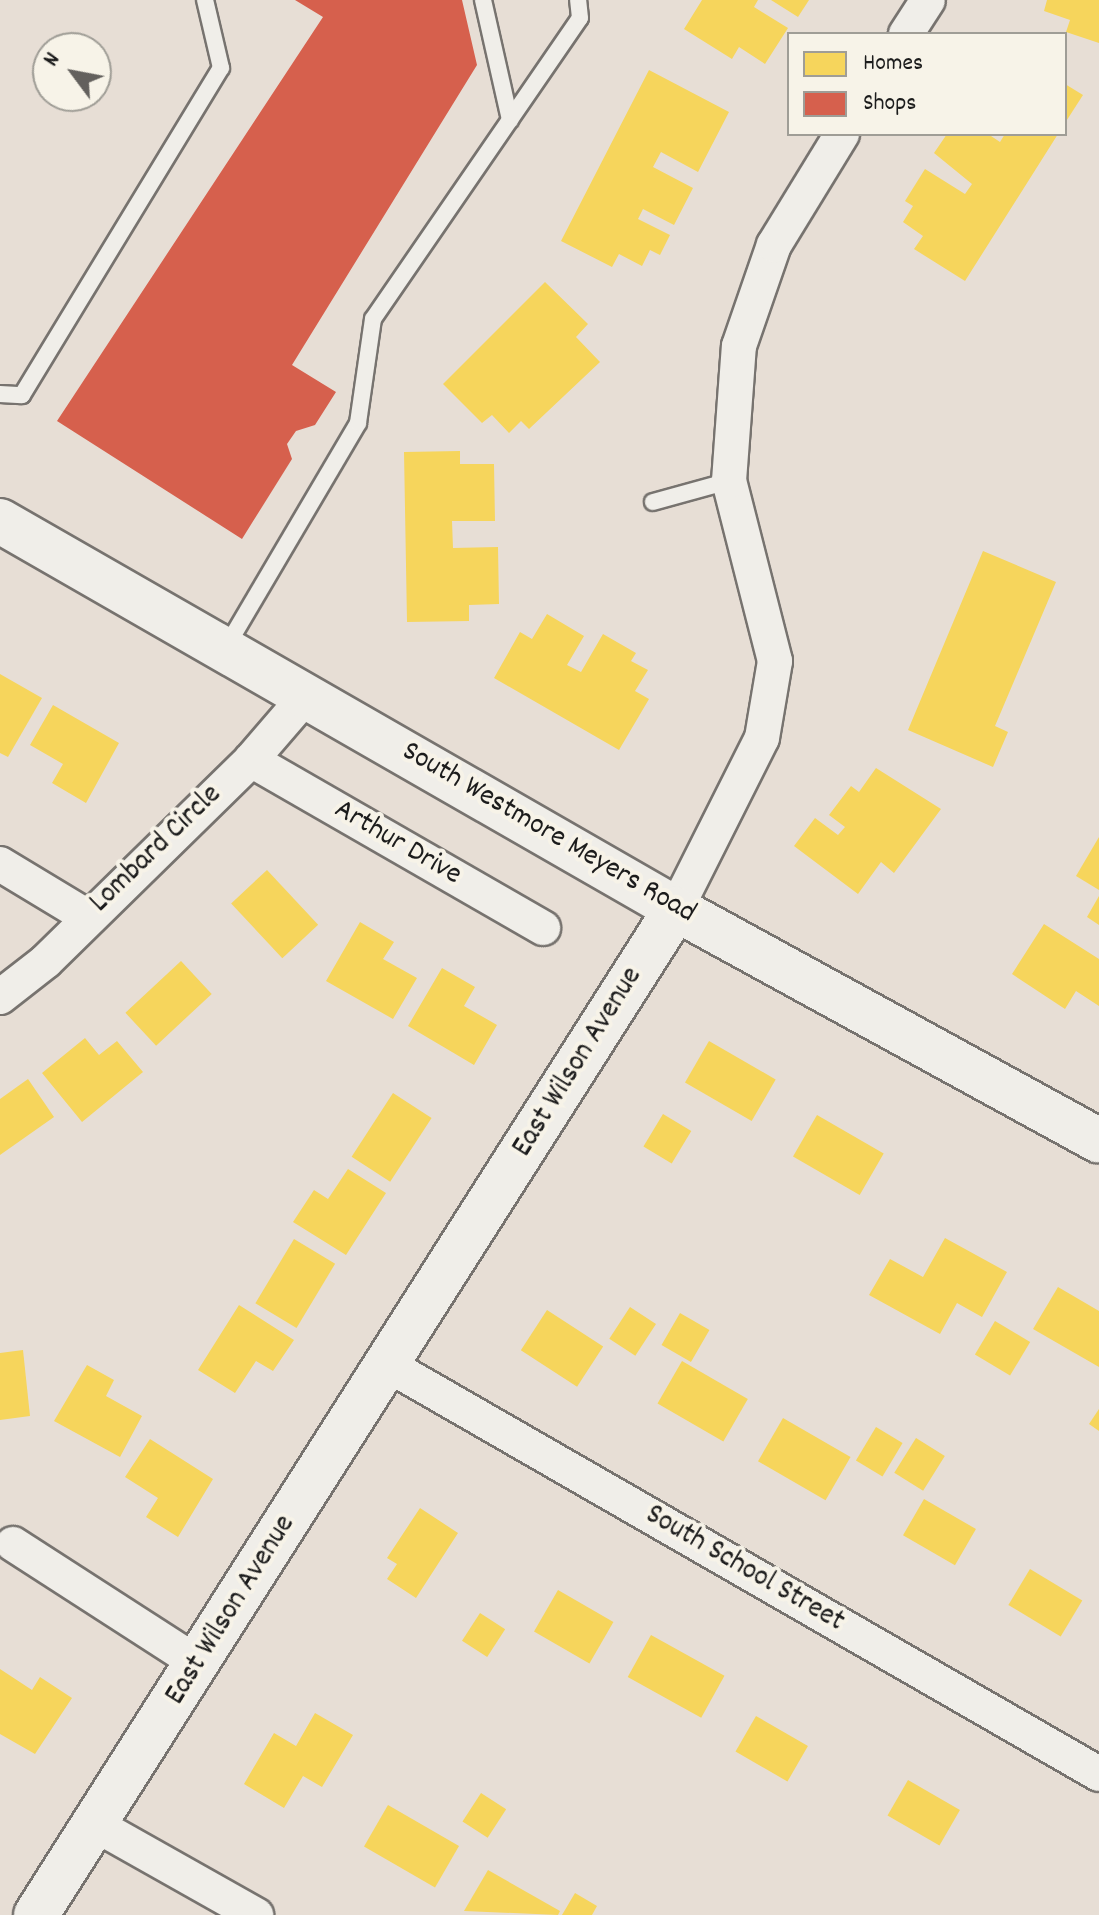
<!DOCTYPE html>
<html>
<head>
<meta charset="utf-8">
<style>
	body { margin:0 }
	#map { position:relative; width:1099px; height:1915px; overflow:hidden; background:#e7ded5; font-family:Dekko,sans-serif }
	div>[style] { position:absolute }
	.homes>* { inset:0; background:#f6d55c; transform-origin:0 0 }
	.shops>* { inset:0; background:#d6604d }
	.roads { filter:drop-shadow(2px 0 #77736f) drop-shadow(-2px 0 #77736f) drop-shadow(0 2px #77736f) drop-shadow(0 -2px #77736f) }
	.lane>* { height:16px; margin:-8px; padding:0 8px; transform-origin:8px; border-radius:8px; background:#f0eee9 }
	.street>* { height:34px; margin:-17px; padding:0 17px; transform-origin:17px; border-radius:17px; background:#f0eee9 }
	.secondary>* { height:44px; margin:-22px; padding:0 22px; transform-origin:22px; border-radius:22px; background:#f0eee9 }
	span { translate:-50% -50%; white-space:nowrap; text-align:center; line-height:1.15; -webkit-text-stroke:8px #f7f3e8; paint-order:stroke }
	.street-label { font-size:30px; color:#1c1c1c }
	.legend { position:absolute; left:787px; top:32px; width:280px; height:104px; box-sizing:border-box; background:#f7f3e8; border:2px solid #9f9d96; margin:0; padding:10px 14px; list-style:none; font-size:24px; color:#1c1c1c }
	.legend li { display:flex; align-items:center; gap:16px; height:40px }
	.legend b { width:40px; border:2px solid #9f9d96 }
	.north { position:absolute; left:32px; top:32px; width:80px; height:80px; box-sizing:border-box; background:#f7f3e8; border:2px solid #9f9d96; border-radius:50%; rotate:302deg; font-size:22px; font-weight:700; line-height:32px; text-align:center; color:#1c1c1c }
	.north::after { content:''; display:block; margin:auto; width:28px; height:36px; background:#63605d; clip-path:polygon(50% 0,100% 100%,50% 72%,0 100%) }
</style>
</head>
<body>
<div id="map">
	<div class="homes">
		<i style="clip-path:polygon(702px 0,758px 0,754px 7px,788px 28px,765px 64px,739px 47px,732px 59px,684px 29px)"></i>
		<i style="clip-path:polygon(771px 0,809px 0,798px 17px)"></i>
		<i style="clip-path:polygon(1047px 0,1099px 0,1099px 43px,1066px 32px,1070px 20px,1044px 11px)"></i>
		<i style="clip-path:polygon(649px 70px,729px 112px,698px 172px,661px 152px,653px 167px,693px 188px,674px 225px,643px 209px,638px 219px,670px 235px,660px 255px,650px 250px,642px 266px,619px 254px,612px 267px,561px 241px)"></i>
		<i style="clip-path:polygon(1065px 84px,1083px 95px,1065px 123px)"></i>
		<i style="clip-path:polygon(947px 134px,988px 134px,1000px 142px,1005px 134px,1058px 134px,965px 281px,914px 249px,923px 236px,903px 222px,913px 206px,905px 201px,925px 169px,965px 194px,972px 184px,934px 153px)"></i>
		<i style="clip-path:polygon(545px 282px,588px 324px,576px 337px,600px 362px,529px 429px,521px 421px,509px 433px,492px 415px,482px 423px,443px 384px)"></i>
		<i style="clip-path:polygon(460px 451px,460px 464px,494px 464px,495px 521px,452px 521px,453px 548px,498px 547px,499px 604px,469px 605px,469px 621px,407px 622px,404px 452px)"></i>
		<i style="clip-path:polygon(983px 551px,1056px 582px,995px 726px,1008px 732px,993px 767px,908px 730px)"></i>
		<i style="clip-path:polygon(547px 614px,584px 636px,567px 665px,581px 672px,603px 634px,636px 653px,631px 661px,648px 670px,635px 691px,649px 699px,619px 750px,494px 678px,520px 632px,532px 639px)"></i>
		<i style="clip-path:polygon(0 674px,42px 698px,8px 757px,0 753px)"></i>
		<i style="clip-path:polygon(53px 705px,119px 743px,86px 803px,52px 783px,63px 764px,30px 745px)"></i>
		<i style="clip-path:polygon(876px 768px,941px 809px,894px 873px,881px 862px,858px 894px,794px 846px,815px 818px,838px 835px,845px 827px,829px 815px,851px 786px,859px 792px)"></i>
		<i style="clip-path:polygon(1099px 837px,1099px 890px,1076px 876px)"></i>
		<i style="left:267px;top:870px;width:75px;height:49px;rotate:47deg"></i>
		<i style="clip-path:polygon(1099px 896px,1099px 925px,1087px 917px)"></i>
		<i style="clip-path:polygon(360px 922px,394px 942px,383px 959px,417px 978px,393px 1019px,326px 981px)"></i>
		<i style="clip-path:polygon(1044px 924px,1099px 959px,1099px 1006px,1076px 991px,1065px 1009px,1012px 974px)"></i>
		<i style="left:181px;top:961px;width:45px;height:76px;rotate:47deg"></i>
		<i style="clip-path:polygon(442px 968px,475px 987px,464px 1006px,497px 1025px,474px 1065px,408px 1026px)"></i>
		<i style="clip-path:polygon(85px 1038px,99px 1055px,117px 1041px,143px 1072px,82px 1122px,42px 1073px)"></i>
		<i style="left:709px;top:1041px;width:77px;height:48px;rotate:30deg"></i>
		<i style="clip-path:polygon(28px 1079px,54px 1117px,0 1155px,0 1099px)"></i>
		<i style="left:393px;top:1093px;width:46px;height:76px;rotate:33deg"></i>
		<i style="left:663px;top:1114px;width:33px;height:38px;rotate:31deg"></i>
		<i style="left:817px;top:1115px;width:77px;height:48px;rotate:30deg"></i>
		<i style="clip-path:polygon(348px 1169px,386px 1193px,346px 1255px,293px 1222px,314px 1190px,328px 1199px)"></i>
		<i style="clip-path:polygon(945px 1238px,1007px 1272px,982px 1317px,957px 1303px,940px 1334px,869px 1295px,890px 1259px,923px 1277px)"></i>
		<i style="left:294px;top:1239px;width:48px;height:75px;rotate:31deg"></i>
		<i style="clip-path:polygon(1058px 1287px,1099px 1311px,1099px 1367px,1033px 1329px)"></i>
		<i style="clip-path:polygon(239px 1305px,294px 1340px,273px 1371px,256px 1361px,235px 1393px,198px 1370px)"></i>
		<i style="left:630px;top:1307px;width:31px;height:38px;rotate:33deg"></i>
		<i style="left:547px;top:1310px;width:67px;height:48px;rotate:33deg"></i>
		<i style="left:680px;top:1313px;width:34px;height:37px;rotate:30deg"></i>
		<i style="left:995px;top:1321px;width:41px;height:39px;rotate:31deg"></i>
		<i style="clip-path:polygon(23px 1350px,30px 1416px,0 1420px,0 1353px)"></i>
		<i style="left:682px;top:1361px;width:76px;height:49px;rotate:30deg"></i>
		<i style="clip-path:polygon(87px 1365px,114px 1380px,106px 1396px,142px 1416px,120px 1457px,54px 1421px)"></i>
		<i style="clip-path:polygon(1099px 1409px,1099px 1431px,1089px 1424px)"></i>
		<i style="left:783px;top:1418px;width:78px;height:50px;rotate:30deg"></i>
		<i style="left:876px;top:1427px;width:31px;height:39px;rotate:31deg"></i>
		<i style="left:916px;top:1438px;width:34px;height:41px;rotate:32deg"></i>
		<i style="clip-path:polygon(150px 1439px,213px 1479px,178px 1537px,146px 1517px,158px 1498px,125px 1477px)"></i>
		<i style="left:924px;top:1499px;width:60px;height:42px;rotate:30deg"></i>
		<i style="clip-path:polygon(420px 1508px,458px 1533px,416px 1598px,387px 1579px,397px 1564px,387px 1558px)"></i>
		<i style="left:1030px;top:1569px;width:61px;height:42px;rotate:31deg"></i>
		<i style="left:558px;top:1590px;width:64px;height:48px;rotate:30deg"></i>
		<i style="left:480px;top:1613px;width:30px;height:33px;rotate:33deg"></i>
		<i style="left:651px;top:1635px;width:84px;height:48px;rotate:29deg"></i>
		<i style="clip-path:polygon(0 1669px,32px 1690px,40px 1677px,72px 1698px,35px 1754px,0 1734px)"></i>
		<i style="clip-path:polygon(315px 1713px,353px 1735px,322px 1787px,303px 1776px,284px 1808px,244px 1784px,274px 1733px,296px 1746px)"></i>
		<i style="left:756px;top:1716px;width:60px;height:41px;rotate:30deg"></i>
		<i style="left:908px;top:1780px;width:60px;height:41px;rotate:30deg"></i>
		<i style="left:481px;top:1793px;width:30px;height:34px;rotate:33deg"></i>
		<i style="left:388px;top:1805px;width:82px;height:48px;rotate:30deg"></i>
		<i style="clip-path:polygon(488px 1870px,560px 1911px,558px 1915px,464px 1911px)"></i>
		<i style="clip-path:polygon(575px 1893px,597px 1906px,592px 1915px,562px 1915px)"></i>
	</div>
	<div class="shops">
		<i style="clip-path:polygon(295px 0,462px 0,477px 65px,292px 365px,336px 392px,315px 425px,296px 431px,287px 444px,292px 459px,242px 539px,57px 421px,323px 17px)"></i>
	</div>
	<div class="roads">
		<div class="lane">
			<i style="left:483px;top:0;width:123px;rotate:77.3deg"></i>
			<i style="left:0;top:394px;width:22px;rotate:3deg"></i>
			<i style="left:22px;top:395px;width:383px;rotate:-58.7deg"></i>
			<i style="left:221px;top:68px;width:70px;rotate:-103.2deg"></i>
			<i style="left:653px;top:502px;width:79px;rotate:-15.4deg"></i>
			<i style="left:225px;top:649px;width:262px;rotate:-59.5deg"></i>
			<i style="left:358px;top:423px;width:105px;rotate:-81.8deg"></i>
			<i style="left:373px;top:319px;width:365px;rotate:-55.5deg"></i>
			<i style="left:580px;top:18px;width:18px;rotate:-96deg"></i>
		</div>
		<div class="street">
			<i style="left:906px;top:34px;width:40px;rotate:-57.1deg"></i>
			<i style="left:251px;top:760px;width:337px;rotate:29.9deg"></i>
			<i style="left:0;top:864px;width:103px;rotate:31.1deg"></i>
			<i style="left:676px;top:909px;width:191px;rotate:-63.3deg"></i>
			<i style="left:762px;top:738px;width:78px;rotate:-80.4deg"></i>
			<i style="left:775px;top:661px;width:186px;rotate:-104.3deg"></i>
			<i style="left:729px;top:481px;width:135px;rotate:-85.8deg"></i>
			<i style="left:739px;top:346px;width:107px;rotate:-70.9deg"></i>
			<i style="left:774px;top:245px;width:130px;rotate:-58.5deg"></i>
			<i style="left:0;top:997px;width:58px;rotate:-38deg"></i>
			<i style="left:46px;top:961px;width:287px;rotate:-44.4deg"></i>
			<i style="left:251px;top:760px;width:86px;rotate:-49.3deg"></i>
			<i style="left:388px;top:1365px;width:820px;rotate:29.91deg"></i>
			<i style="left:13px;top:1544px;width:221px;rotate:32.8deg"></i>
			<i style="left:96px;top:1825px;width:184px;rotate:29.4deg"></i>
		</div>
		<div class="secondary">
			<i style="left:0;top:521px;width:779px;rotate:29.85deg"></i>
			<i style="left:676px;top:909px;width:482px;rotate:28.7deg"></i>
			<i style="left:36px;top:1915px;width:1192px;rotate:-57.54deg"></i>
		</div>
	</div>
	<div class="street-label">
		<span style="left:548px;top:834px;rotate:30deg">South Westmore Meyers Road</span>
		<span style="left:397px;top:844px;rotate:30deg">Arthur Drive</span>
		<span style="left:157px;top:850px;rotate:-44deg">Lombard Circle</span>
		<span style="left:579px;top:1063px;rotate:-58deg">East Wilson Avenue</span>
		<span style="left:744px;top:1570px;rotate:30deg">South School Street</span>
		<span style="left:232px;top:1611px;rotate:-58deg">East Wilson Avenue</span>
	</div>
	<ul class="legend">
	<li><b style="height:22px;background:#f6d55c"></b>Homes</li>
	<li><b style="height:22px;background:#d6604d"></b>Shops</li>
	</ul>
	<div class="north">N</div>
</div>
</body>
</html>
